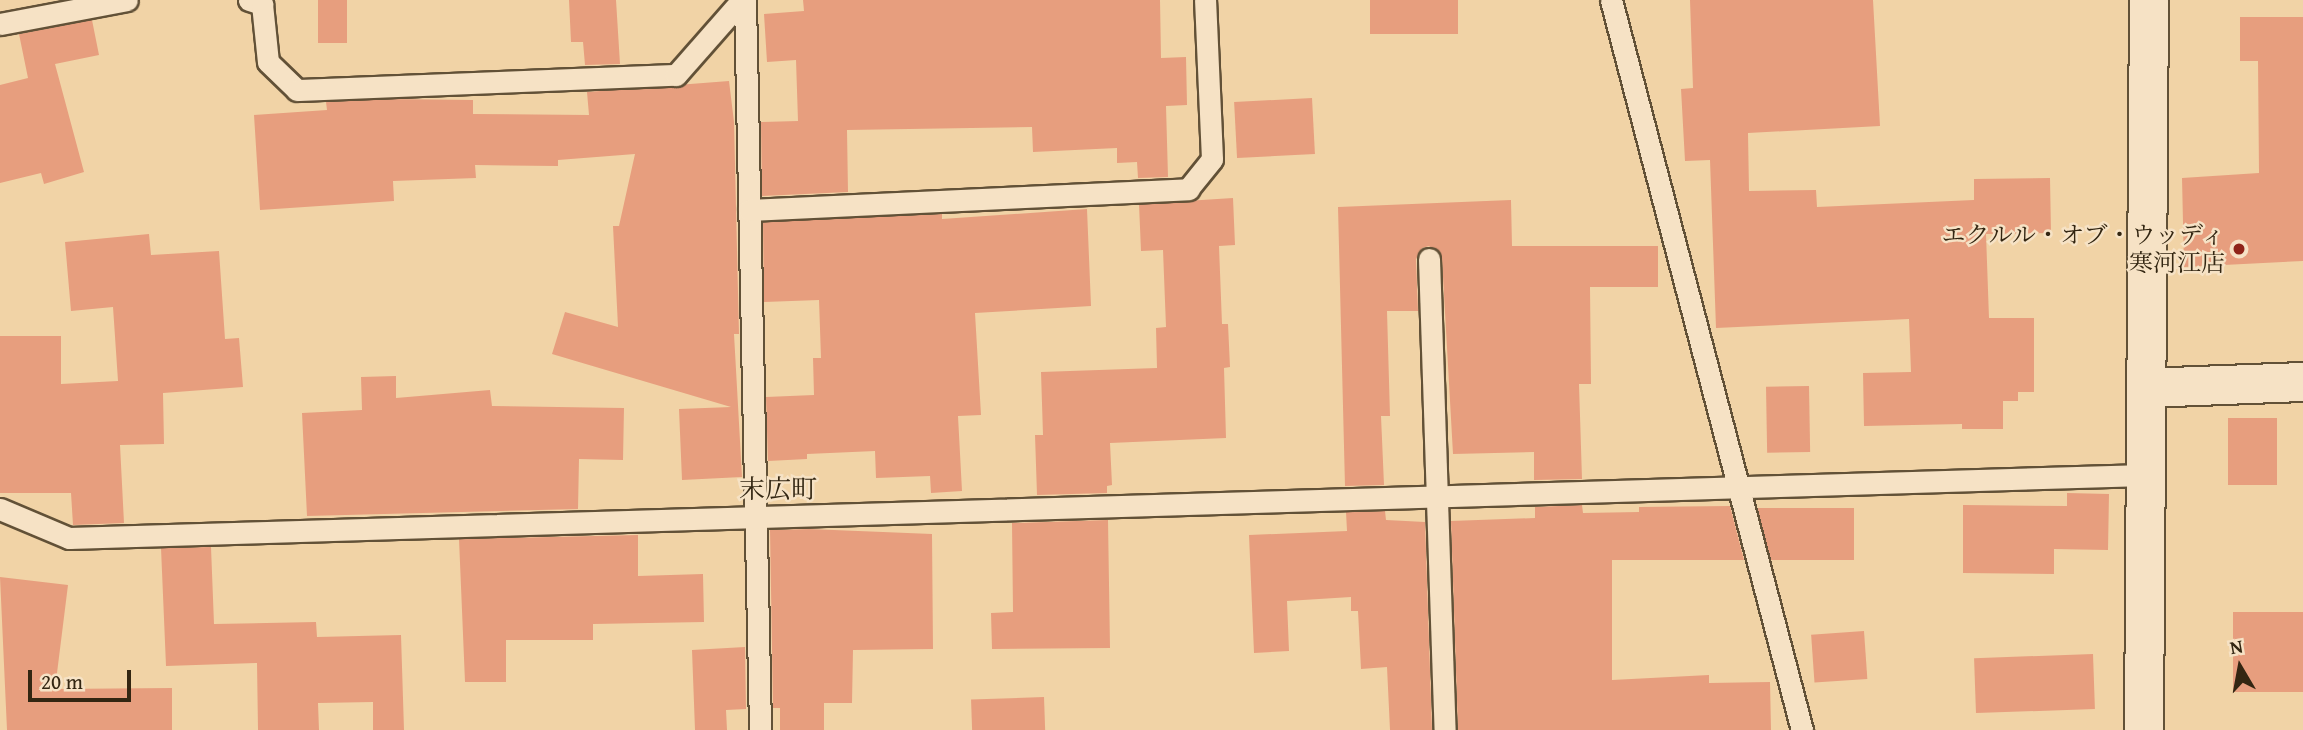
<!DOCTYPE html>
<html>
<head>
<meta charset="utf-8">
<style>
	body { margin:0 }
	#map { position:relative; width:2303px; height:730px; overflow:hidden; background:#f1d3a6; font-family:"Gentium Book Plus","Noto Serif JP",serif }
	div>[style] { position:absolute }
	.building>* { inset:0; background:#e79e7e; transform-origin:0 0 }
	.roads { filter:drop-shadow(2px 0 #625137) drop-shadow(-2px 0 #625137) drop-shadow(0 2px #625137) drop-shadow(0 -2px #625137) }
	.service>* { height:21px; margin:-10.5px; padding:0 10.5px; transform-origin:10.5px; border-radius:10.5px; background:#f6e2c5 }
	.minor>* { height:38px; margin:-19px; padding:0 19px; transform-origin:19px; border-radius:19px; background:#f6e2c5 }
	.tertiary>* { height:38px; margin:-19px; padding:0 19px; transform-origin:19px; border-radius:19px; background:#f6e2c5 }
	.dots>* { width:19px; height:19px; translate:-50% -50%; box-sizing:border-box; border:4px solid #f6e2c5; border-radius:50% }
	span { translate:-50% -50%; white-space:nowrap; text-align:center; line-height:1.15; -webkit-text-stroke:5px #f6e2c5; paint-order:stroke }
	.poi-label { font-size:24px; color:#332612 }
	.right { translate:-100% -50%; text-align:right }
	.neighbourhood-label { font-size:26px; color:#332612 }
	.north { position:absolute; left:2205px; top:632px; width:70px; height:70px; -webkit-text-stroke:5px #f6e2c5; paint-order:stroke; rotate:350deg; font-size:19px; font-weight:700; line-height:28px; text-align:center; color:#332612 }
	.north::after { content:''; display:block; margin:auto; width:24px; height:32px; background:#332612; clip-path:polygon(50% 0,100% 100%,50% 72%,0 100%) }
	.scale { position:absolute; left:28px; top:670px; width:103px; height:32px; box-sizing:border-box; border:4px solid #332612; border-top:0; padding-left:9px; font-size:21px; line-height:24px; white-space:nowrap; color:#332612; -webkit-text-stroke:5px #f6e2c5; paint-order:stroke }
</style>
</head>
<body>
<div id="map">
	<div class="building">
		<i style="left:318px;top:0;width:29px;height:43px"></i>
		<i style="clip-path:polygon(569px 0,616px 0,620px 64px,585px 65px,583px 42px,571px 42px)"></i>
		<i style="clip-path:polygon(803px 0,1160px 0,1161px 58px,1186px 57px,1187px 105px,1166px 106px,1168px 177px,1138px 178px,1137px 162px,1117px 163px,1117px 148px,1033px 152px,1032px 127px,847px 130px,848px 192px,762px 196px,761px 122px,798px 121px,796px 60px,767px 62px,764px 14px,804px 11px)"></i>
		<i style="left:1370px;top:0;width:88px;height:34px"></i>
		<i style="clip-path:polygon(1690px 0,1873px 0,1880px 126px,1748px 133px,1749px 191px,1816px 190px,1817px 207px,1974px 200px,1974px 179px,2050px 178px,2051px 233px,1986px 234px,1989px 318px,2034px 318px,2034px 392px,2018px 392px,2018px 401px,2003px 401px,2003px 429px,1962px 429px,1962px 424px,1864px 426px,1863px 373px,1911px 372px,1909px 319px,1716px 328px,1710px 160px,1685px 161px,1681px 89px,1693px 88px)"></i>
		<i style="clip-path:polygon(2240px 17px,2303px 17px,2303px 261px,2184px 267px,2182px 178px,2259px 173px,2258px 61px,2240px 61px)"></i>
		<i style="clip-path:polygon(92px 20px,99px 55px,55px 64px,84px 172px,44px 184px,41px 173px,0 183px,0 85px,28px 78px,19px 34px)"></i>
		<i style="clip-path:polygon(729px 81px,734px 122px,739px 334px,734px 334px,742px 477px,682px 480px,679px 409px,731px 407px,552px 354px,565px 312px,618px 327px,613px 226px,619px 226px,635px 154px,558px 160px,558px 166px,475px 165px,476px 178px,393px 181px,394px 201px,260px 210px,254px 115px,327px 110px,326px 102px,389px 99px,473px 100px,473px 114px,589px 115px,587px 92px)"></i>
		<i style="left:1312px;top:98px;width:56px;height:78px;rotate:87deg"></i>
		<i style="clip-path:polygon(1233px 198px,1235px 245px,1219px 246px,1222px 324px,1228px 324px,1230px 367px,1224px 368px,1226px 438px,1110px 443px,1112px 485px,1107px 486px,1107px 493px,1037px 495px,1035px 435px,1043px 435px,1041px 372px,1157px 368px,1156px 328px,1166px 327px,1163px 250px,1141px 251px,1139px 204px)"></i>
		<i style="clip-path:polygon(1511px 200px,1512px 246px,1658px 246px,1658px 287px,1590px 287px,1591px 384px,1579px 384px,1582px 479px,1534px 480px,1534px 452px,1453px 454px,1442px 259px,1429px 246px,1422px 248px,1416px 259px,1418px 311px,1387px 311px,1390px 416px,1381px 416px,1384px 485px,1345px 486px,1338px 207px)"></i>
		<i style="clip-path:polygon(1087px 209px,1091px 306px,975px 313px,981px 415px,958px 416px,962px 491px,931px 493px,930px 476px,876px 478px,875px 451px,807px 454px,807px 459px,768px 461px,766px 397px,814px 395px,813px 358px,821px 358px,819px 300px,764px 302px,763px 222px,942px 214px,942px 219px)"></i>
		<i style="clip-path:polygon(149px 234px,151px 255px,219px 251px,225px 339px,239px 338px,243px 387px,163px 393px,164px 444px,120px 445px,124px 523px,73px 525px,71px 493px,0 493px,0 336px,61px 336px,61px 384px,118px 381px,113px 307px,71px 311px,65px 242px)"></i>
		<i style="clip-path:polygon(396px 376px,396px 398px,490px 390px,492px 406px,624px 408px,623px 460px,579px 459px,578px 509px,307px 516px,302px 413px,362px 410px,361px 377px)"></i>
		<i style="left:1809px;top:386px;width:66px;height:43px;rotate:89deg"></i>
		<i style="left:2228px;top:418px;width:49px;height:67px"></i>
		<i style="clip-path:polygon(2067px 493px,2109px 494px,2108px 550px,2054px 549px,2054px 574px,1963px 573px,1963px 505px,2067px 506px)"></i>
		<i style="clip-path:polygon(1582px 505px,1583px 513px,1639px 512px,1639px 507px,1730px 506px,1744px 560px,1612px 560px,1612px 680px,1709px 675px,1709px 683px,1770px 682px,1771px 730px,1458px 730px,1451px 521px,1535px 518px,1535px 507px)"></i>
		<i style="left:1854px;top:508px;width:52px;height:96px;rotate:90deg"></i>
		<i style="clip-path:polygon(1385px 511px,1386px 520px,1425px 522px,1432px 730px,1390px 730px,1387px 667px,1361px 669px,1358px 611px,1351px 611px,1351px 597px,1287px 601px,1289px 651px,1254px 653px,1249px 535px,1347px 531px,1346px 512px)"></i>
		<i style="clip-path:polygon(1108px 520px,1110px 648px,992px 649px,991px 613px,1013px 612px,1012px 523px)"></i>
		<i style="clip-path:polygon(809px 529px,932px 534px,933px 649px,853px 650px,852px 703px,824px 703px,824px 730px,780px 730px,780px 708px,773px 708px,770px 530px)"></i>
		<i style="clip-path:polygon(638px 535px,638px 576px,703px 574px,704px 622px,593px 624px,593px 640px,506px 640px,506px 682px,465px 682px,459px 539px)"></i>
		<i style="clip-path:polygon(211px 547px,214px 624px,316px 622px,317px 637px,401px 635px,404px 730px,373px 730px,373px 702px,318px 703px,319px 730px,258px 730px,257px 663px,166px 666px,161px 548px)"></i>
		<i style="clip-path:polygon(0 577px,68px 585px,55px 689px,172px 688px,172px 730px,7px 730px)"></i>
		<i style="left:2303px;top:612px;width:80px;height:70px;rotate:90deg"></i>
		<i style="left:1864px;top:631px;width:48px;height:53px;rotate:86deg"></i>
		<i style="clip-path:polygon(745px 647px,746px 709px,726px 710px,727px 730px,695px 730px,692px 650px)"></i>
		<i style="left:2093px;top:654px;width:55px;height:119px;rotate:88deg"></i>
		<i style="left:1044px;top:697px;width:33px;height:73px;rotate:88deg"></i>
	</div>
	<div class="roads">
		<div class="service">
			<i style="left:249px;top:0;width:14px;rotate:17deg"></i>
			<i style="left:262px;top:4px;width:58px;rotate:84.1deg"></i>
			<i style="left:268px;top:62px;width:40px;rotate:44deg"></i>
			<i style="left:297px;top:90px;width:379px;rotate:-2.3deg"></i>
			<i style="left:676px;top:75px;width:100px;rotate:-48.7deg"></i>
			<i style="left:745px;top:0;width:730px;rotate:88.82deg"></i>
			<i style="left:1611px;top:0;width:755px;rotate:75.34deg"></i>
			<i style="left:0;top:24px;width:129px;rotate:-10.7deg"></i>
			<i style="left:749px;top:210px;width:440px;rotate:-2.7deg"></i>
			<i style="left:1188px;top:189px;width:38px;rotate:-51deg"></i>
			<i style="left:1212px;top:159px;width:159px;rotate:-92.5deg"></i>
			<i style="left:1429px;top:259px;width:471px;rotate:88.1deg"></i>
			<i style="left:0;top:509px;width:75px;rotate:22.8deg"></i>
			<i style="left:69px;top:538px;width:2077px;rotate:-1.74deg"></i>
		</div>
		<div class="minor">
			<i style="left:2146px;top:388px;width:157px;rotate:-2.2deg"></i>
		</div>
		<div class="tertiary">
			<i style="left:2144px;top:730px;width:730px;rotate:-89.61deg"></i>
		</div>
	</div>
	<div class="dots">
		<i style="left:2239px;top:249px;background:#8f2418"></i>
	</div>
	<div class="poi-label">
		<span class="right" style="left:2225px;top:249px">エクルル・オブ・ウッディ<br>寒河江店</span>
	</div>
	<div class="neighbourhood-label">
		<span style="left:778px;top:489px">末広町</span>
	</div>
	<div class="north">N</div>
	<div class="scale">20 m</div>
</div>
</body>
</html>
